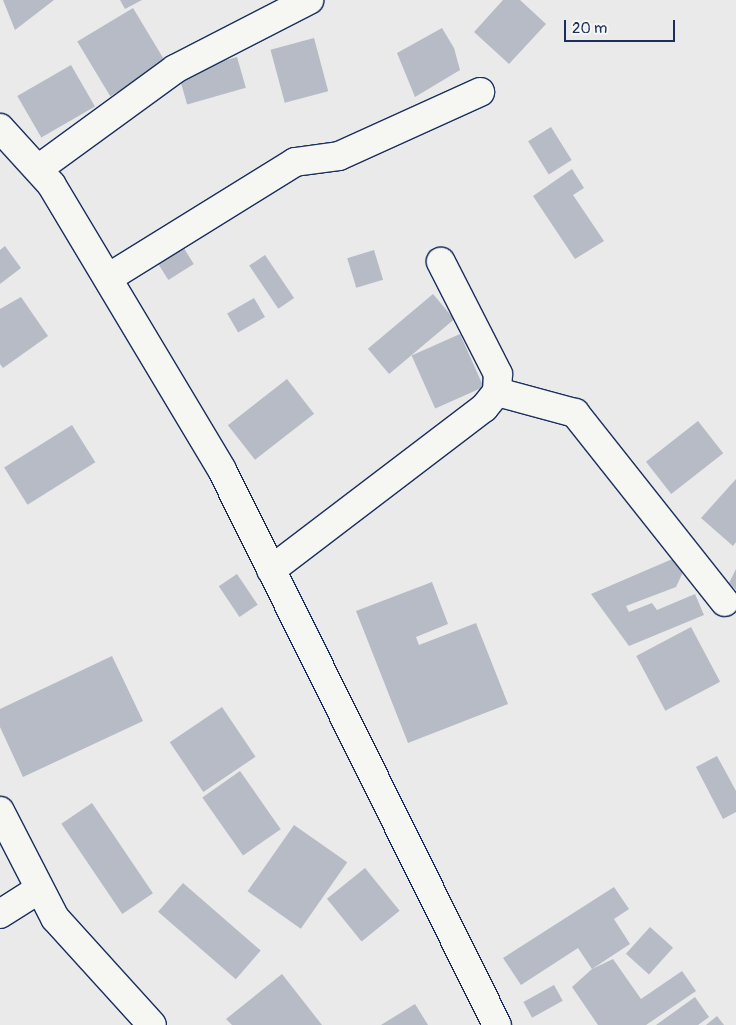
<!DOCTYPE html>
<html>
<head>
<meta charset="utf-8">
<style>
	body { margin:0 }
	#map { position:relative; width:736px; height:1025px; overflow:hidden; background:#e9eae9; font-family:Pangolin,sans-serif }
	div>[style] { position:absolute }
	.building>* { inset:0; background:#b6bbc6; transform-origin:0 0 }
	.roads { filter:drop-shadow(1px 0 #1b2f5e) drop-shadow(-1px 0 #1b2f5e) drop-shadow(0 1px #1b2f5e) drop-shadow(0 -1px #1b2f5e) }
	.street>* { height:28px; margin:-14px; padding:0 14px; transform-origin:14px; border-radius:14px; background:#f6f6f2 }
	span { translate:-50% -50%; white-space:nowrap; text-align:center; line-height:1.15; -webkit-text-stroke:4px #f6f6f2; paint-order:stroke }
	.scale { position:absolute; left:564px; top:20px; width:111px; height:22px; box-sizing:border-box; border:2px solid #1b2f5e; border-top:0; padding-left:6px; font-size:15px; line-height:18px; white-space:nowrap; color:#1b2f5e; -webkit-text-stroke:4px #f6f6f2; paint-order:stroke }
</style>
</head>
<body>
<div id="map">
	<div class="building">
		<i style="clip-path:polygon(3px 0,54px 0,15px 30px)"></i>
		<i style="clip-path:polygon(120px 0,142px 0,125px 9px)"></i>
		<i style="clip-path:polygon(503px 0,520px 0,546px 24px,509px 64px,474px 32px)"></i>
		<i style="left:133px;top:8px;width:64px;height:65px;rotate:59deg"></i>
		<i style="clip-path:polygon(442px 28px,454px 48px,460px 70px,415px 97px,397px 53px)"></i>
		<i style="left:314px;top:38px;width:55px;height:45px;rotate:75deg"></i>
		<i style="left:237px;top:57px;width:32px;height:61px;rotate:74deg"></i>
		<i style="left:71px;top:65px;width:48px;height:62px;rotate:60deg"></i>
		<i style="left:551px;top:127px;width:39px;height:27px;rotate:58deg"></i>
		<i style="clip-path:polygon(572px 169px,584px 188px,573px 195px,604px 241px,575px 259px,533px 196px)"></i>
		<i style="left:180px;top:242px;width:26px;height:30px;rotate:58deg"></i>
		<i style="clip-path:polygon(5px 246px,21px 268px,0 284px,0 250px)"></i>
		<i style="left:374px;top:250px;width:31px;height:28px;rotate:73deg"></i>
		<i style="left:265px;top:255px;width:52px;height:19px;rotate:56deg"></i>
		<i style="left:433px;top:294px;width:33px;height:85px;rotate:50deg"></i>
		<i style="clip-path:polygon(21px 297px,48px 336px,3px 368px,0 364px,0 309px)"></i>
		<i style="left:254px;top:298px;width:22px;height:31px;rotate:60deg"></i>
		<i style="left:460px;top:334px;width:58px;height:53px;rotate:66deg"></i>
		<i style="left:287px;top:379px;width:44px;height:75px;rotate:52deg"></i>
		<i style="left:698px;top:421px;width:41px;height:66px;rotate:52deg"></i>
		<i style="left:72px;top:425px;width:44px;height:80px;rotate:58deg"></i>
		<i style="clip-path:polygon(736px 479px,736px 542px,733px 546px,701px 518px)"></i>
		<i style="clip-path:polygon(677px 557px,683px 572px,676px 587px,626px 606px,629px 612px,652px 603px,657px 610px,695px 594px,704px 615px,629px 646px,591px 594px)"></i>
		<i style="clip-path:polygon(736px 569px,736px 590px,729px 583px)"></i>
		<i style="left:237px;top:574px;width:37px;height:22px;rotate:56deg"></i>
		<i style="clip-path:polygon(432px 582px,448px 624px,416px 637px,419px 645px,476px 623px,508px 704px,408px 743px,356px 611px)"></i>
		<i style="left:691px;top:627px;width:62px;height:62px;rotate:62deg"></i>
		<i style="clip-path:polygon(112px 656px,143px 721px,23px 777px,0 727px,0 709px)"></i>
		<i style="left:222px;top:707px;width:60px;height:63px;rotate:56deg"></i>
		<i style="clip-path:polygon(717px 756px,736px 791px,736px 812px,723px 819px,696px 767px)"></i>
		<i style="left:240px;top:771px;width:71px;height:46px;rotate:55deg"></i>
		<i style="left:92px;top:803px;width:109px;height:37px;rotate:56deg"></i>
		<i style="left:294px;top:825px;width:65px;height:81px;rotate:35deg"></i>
		<i style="left:365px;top:868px;width:55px;height:49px;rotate:51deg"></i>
		<i style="left:183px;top:883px;width:103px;height:38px;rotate:41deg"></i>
		<i style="clip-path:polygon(614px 887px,629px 909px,614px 919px,630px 944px,592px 969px,578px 948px,521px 985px,503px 958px)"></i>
		<i style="left:650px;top:927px;width:31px;height:36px;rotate:42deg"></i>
		<i style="clip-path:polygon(613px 959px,641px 999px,682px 971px,696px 991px,646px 1025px,598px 1025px,572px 987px,592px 969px)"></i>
		<i style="clip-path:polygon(282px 974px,322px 1025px,232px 1025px,226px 1019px)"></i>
		<i style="left:554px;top:985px;width:18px;height:35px;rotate:61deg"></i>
		<i style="clip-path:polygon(695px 997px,709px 1017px,698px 1025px,656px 1025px)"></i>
		<i style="clip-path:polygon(415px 1004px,428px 1025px,381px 1025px)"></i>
		<i style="clip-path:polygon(717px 1016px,724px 1025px,706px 1025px)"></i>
	</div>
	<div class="roads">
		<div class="street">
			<i style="left:0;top:128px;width:76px;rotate:47.7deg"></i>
			<i style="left:51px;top:184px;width:333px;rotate:59.1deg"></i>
			<i style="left:222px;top:470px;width:619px;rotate:63.64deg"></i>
			<i style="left:38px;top:169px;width:170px;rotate:-36.1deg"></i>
			<i style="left:175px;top:69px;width:151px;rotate:-27.2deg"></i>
			<i style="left:108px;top:278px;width:220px;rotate:-31.8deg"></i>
			<i style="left:295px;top:162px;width:44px;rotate:-7.8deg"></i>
			<i style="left:339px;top:156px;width:155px;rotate:-24.4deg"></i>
			<i style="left:497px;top:392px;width:81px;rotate:15.1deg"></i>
			<i style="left:575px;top:413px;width:241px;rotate:51.6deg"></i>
			<i style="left:271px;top:570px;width:268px;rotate:-37.3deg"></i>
			<i style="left:484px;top:408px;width:21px;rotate:-51deg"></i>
			<i style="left:497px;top:392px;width:18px;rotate:-87deg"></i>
			<i style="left:498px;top:374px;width:126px;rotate:-117deg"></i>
			<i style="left:0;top:811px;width:120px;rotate:62.8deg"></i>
			<i style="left:55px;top:918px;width:144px;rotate:47.8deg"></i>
			<i style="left:0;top:914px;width:45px;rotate:-32.3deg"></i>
		</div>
	</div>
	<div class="scale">20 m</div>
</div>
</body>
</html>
